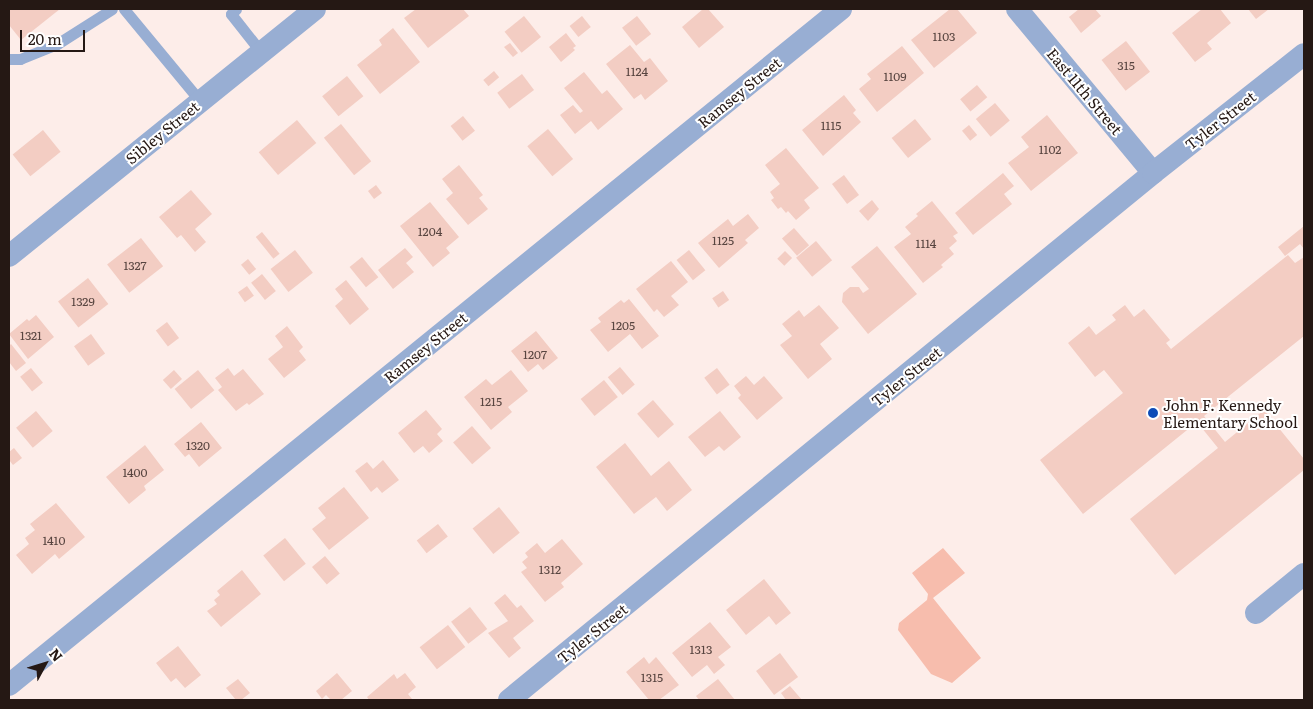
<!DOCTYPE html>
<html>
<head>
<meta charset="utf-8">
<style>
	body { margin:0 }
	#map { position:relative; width:1313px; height:709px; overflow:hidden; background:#fdede9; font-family:Literata,serif }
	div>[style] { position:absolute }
	.green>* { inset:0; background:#f7bdad }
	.building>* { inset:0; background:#f3cdc3; transform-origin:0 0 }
	.service>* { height:11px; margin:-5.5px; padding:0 5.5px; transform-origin:5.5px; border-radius:5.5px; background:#98aed3 }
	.minor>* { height:22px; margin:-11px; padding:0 11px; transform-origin:11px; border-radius:11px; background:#98aed3 }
	.dots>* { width:14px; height:14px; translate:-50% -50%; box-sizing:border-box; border:2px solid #fff; border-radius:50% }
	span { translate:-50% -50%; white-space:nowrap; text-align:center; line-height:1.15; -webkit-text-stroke:4px #fff; paint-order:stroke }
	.number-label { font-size:12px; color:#584540 }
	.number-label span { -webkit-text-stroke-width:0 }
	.street-label { font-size:15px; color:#251814 }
	.poi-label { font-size:15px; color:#251814 }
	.left { translate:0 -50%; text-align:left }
	.frame { position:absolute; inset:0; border:10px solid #251814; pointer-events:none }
	.north { position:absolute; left:20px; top:639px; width:50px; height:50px; -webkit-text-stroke:4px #fff; paint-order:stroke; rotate:51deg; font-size:14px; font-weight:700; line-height:20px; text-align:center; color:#251814 }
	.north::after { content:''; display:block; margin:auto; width:18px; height:22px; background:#251814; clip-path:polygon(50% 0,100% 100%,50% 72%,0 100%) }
	.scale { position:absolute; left:20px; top:30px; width:65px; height:22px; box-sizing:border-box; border:2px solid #251814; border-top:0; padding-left:6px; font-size:15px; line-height:18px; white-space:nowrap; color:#251814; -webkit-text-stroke:4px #fff; paint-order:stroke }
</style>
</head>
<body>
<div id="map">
	<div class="green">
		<i style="clip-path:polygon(943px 548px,965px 573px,933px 598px,981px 658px,952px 683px,931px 674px,898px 630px,899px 623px,927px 600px,928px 594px,912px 573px)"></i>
	</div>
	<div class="building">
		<i style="clip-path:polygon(9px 9px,60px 9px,21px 40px,9px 25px)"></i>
		<i style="clip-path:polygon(416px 9px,463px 9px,469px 16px,428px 48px,404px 18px)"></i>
		<i style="clip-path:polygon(703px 9px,708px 9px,724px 27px,699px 48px,682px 27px)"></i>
		<i style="clip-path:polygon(950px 9px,957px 9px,977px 33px,934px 68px,911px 40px)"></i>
		<i style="clip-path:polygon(1079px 9px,1095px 9px,1101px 16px,1081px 33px,1069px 17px)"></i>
		<i style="clip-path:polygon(1202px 9px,1220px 9px,1231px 23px,1207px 43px,1212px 49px,1195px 62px,1172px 33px)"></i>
		<i style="clip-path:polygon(1248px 9px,1269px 9px,1256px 19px)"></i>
		<i style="left:524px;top:16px;width:27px;height:25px;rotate:51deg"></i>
		<i style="left:582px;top:16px;width:14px;height:16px;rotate:51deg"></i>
		<i style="left:637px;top:16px;width:23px;height:19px;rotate:52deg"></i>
		<i style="clip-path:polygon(393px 28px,420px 62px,380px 94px,357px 65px,382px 45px,379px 40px)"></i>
		<i style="clip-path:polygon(566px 33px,576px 46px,573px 48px,575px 50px,561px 62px,549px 47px)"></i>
		<i style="left:1126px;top:41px;width:39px;height:31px;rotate:52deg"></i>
		<i style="clip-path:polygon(510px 43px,518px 53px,513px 57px,504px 47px)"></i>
		<i style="clip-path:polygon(630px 45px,644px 62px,650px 58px,668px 81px,645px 100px,641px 94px,634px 99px,606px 64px)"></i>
		<i style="clip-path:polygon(902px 46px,924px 73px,877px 112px,859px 89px,871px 79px,867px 74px)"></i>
		<i style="left:494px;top:71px;width:8px;height:14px;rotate:50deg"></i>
		<i style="clip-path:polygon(584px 72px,602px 94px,607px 90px,623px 109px,598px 130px,591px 121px,575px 134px,560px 115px,573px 105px,580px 113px,583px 111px,564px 88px)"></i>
		<i style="left:522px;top:74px;width:20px;height:31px;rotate:53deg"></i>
		<i style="left:347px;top:76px;width:26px;height:32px;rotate:51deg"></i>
		<i style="left:977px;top:85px;width:16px;height:22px;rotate:50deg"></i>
		<i style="clip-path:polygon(844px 95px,856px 110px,853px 113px,861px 122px,823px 156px,802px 130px)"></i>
		<i style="left:995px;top:103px;width:23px;height:25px;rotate:50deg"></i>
		<i style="clip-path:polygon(1047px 115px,1078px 153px,1031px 191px,1008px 163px,1029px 147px,1021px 137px)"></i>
		<i style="left:463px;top:116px;width:19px;height:16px;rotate:51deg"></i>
		<i style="left:915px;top:119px;width:26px;height:30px;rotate:51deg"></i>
		<i style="left:297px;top:120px;width:30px;height:50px;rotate:50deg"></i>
		<i style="left:341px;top:124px;width:48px;height:22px;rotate:51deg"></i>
		<i style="left:969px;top:125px;width:13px;height:9px;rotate:51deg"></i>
		<i style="left:548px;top:129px;width:39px;height:27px;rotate:50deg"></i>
		<i style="left:43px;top:130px;width:28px;height:39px;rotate:51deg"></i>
		<i style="clip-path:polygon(786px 148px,819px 188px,804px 200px,810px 208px,796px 220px,788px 211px,786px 213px,781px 207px,778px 209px,771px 200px,774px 198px,770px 192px,780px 184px,765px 165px)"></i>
		<i style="clip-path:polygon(459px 165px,483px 195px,479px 198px,488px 209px,468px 225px,446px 199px,453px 193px,442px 179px)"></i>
		<i style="clip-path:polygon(1003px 173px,1014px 186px,1004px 194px,1012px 204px,973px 235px,955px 213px)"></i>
		<i style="left:844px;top:175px;width:25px;height:15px;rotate:53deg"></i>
		<i style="left:376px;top:185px;width:10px;height:10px;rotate:53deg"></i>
		<i style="clip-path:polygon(191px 190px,212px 214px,195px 229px,206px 242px,195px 252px,181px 235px,177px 238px,159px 217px)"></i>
		<i style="clip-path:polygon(872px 200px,879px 209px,868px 221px,859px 211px)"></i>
		<i style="clip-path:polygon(932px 201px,958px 233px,953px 236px,957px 241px,949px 248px,954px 254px,941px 265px,943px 267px,923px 283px,894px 247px,911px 234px,905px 227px,918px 216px,916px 214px)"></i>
		<i style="clip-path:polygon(430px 202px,459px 237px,446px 248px,450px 253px,433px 267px,400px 226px)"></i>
		<i style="clip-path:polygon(748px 214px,759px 228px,745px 240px,748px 243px,719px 268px,698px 243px,728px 219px,733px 226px)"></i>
		<i style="clip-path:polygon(1304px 226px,1304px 249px,1300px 244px,1285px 256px,1278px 247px)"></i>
		<i style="left:794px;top:228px;width:23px;height:16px;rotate:49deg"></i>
		<i style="left:262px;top:232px;width:28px;height:8px;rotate:51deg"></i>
		<i style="left:141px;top:238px;width:36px;height:43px;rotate:52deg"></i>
		<i style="left:816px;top:241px;width:25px;height:26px;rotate:50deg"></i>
		<i style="clip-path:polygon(877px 246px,917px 294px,868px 334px,842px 302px,843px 293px,850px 287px,859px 287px,863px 293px,869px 289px,851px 267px)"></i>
		<i style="clip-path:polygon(405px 248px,413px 257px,406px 263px,414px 272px,393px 289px,378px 270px)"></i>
		<i style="left:295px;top:250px;width:29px;height:31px;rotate:52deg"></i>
		<i style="left:689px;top:250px;width:26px;height:16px;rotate:51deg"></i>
		<i style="left:785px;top:251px;width:10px;height:11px;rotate:45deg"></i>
		<i style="clip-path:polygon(1288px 255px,1295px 263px,1304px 257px,1304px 336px,1204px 416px,1225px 442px,1264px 410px,1304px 459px,1304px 470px,1175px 575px,1130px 519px,1218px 448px,1197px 422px,1083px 514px,1040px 460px,1123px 393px,1104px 370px,1095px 377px,1068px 343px,1089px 326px,1096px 335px,1116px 320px,1112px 315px,1125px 305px,1134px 317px,1144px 309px,1170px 340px,1166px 343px,1171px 349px)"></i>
		<i style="left:362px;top:257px;width:26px;height:16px;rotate:51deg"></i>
		<i style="left:248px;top:259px;width:13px;height:9px;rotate:51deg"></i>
		<i style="clip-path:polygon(671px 261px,688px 282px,671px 296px,679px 305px,664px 317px,657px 309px,654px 312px,636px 289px)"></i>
		<i style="left:262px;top:274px;width:22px;height:14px;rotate:51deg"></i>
		<i style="left:88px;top:278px;width:33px;height:38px;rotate:52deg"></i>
		<i style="clip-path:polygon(346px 280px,369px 309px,350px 325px,335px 306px,343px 299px,335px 289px)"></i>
		<i style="left:247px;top:286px;width:12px;height:11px;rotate:55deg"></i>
		<i style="left:723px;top:291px;width:11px;height:13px;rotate:56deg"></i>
		<i style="clip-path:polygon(629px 299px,659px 336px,642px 349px,630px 334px,608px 352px,590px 330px,601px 322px,598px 318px,621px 300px,624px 303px)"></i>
		<i style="clip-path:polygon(819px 305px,839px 328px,820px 344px,832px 359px,808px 379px,780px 345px,792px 336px,782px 324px,799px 310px,804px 317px)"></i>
		<i style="clip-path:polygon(36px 315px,54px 337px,28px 359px,9px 334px,27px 319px,29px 321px)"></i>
		<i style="left:167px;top:322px;width:20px;height:14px;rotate:53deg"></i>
		<i style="clip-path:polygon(287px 326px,303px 347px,299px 351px,306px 360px,284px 378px,268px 359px,283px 347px,275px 336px)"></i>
		<i style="clip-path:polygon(536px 331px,558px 358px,543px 370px,538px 364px,528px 372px,511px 351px)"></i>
		<i style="left:91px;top:334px;width:24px;height:21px;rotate:54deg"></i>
		<i style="clip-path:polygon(11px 344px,26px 363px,16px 371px,9px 362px,9px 346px)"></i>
		<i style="left:620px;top:367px;width:23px;height:16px;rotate:50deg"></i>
		<i style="left:31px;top:368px;width:19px;height:14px;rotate:51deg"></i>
		<i style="clip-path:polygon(228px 368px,234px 376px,243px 369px,264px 394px,249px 405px,247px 403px,236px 411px,218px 390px,222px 387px,215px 378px)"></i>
		<i style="left:717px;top:368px;width:21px;height:16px;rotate:53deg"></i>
		<i style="left:174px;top:370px;width:12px;height:15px;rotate:48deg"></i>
		<i style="left:198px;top:370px;width:26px;height:30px;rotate:51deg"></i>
		<i style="clip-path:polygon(511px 370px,528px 391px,508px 407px,512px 412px,491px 430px,464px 397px,486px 379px,492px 385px)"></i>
		<i style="clip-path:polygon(746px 376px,754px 385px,764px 376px,783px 398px,757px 420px,738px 398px,741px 395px,734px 386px)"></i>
		<i style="left:604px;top:380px;width:22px;height:30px;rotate:51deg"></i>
		<i style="left:653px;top:400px;width:32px;height:21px;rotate:49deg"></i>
		<i style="clip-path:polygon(426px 410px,442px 429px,437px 434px,443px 441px,429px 453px,423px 446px,414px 453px,398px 433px)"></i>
		<i style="left:36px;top:411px;width:26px;height:26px;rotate:50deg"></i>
		<i style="clip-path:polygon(720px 411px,741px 437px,724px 451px,719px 446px,705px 457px,688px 437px)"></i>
		<i style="clip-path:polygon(201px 422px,222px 448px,199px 467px,189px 454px,185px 457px,174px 444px)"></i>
		<i style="left:472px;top:426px;width:29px;height:25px;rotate:49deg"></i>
		<i style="clip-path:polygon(625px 443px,651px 476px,669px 461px,692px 490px,667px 511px,656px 497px,634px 514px,596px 467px)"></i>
		<i style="clip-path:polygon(145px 445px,164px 470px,144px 486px,146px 490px,129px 504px,106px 477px)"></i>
		<i style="clip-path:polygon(14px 448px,22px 458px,13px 465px,9px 460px,9px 452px)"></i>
		<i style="clip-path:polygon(383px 460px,399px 480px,382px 493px,377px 487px,371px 492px,355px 471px,367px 462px,373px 469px)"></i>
		<i style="clip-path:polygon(344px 487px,369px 518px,329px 550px,312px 529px,326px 518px,318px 508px)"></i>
		<i style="clip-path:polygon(56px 503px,85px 537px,59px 559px,55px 554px,32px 574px,16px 555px,29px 544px,25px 538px,35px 530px,30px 524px)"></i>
		<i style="left:499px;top:507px;width:33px;height:34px;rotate:51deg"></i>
		<i style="left:438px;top:524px;width:16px;height:27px;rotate:52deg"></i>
		<i style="left:285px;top:538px;width:33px;height:28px;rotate:51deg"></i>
		<i style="clip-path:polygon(562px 539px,583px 564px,561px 583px,564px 587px,545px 602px,521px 572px,527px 568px,522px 562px,528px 557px,525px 553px,537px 543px,545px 553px)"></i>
		<i style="left:325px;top:556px;width:23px;height:17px;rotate:50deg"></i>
		<i style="clip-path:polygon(242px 570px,261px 594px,221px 627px,207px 611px,217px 604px,214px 600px,220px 595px,217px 591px)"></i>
		<i style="clip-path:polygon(764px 579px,791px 613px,776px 625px,769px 616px,746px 635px,726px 610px)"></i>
		<i style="clip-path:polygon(505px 594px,517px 608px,521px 605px,534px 621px,513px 638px,521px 648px,509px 658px,488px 633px,508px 621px,494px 603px)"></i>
		<i style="left:470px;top:607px;width:28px;height:24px;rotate:52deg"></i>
		<i style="clip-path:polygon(710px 622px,731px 647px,718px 657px,725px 665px,714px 674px,707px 665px,692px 677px,672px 653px)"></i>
		<i style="left:448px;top:625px;width:28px;height:36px;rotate:52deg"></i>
		<i style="clip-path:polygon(178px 646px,201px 675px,185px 688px,176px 678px,171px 682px,156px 663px)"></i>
		<i style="left:780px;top:653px;width:30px;height:30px;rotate:53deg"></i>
		<i style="clip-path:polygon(644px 657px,649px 664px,656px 657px,679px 685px,659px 700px,649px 700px,626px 672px)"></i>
		<i style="clip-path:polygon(337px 673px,352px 691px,341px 700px,331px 700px,326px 695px,322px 699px,316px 691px)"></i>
		<i style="clip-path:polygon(405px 673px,416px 687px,408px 694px,412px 699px,410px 700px,369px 700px,367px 697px,394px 674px,397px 679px)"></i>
		<i style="clip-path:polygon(238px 679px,250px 693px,241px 700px,236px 700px,226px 688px)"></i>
		<i style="clip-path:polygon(718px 679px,735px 700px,699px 700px,696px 696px)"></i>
		<i style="clip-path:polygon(790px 686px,802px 700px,786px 700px,781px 693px)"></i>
	</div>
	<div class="service">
		<i style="left:124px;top:9px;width:119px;rotate:50.4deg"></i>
		<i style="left:236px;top:9px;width:7px;rotate:135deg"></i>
		<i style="left:231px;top:14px;width:48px;rotate:51.7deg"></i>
		<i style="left:9px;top:59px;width:11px"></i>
		<i style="left:20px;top:59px;width:40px;rotate:-22deg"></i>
		<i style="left:57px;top:44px;width:65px;rotate:-32.5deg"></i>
	</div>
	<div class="minor">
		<i style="left:1017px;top:9px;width:213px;rotate:50.3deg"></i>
		<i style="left:9px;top:256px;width:393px;rotate:-38.9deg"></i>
		<i style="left:1256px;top:613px;width:62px;rotate:-39.1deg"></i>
		<i style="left:9px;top:685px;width:1072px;rotate:-39.09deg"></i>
		<i style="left:509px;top:700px;width:832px;rotate:-39.29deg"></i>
		<i style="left:1153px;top:173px;width:192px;rotate:-38.2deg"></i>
	</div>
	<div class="dots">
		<i style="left:1153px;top:413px;background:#0e4cb7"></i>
	</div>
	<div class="number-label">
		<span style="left:944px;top:37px">1103</span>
		<span style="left:1126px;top:66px">315</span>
		<span style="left:637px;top:72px">1124</span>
		<span style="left:895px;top:77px">1109</span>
		<span style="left:831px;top:126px">1115</span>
		<span style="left:1050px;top:150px">1102</span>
		<span style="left:430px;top:232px">1204</span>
		<span style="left:723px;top:241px">1125</span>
		<span style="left:926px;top:244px">1114</span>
		<span style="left:135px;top:266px">1327</span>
		<span style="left:83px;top:302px">1329</span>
		<span style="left:623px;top:326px">1205</span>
		<span style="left:31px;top:336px">1321</span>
		<span style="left:535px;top:355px">1207</span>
		<span style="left:491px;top:402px">1215</span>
		<span style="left:198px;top:446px">1320</span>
		<span style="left:135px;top:473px">1400</span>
		<span style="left:54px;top:541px">1410</span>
		<span style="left:550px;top:570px">1312</span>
		<span style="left:701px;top:650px">1313</span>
		<span style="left:652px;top:678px">1315</span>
	</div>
	<div class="street-label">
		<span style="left:1085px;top:91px;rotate:50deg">East 11th Street</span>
		<span style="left:739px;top:92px;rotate:-39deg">Ramsey Street</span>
		<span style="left:1220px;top:120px;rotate:-38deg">Tyler Street</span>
		<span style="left:162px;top:132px;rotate:-39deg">Sibley Street</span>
		<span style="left:425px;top:347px;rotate:-39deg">Ramsey Street</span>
		<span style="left:906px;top:376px;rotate:-39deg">Tyler Street</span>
		<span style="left:592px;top:633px;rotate:-39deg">Tyler Street</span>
	</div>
	<div class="poi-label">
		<span class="left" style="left:1163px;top:413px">John F. Kennedy<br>Elementary School</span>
	</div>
	<div class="frame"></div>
	<div class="north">N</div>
	<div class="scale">20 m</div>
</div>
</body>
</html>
